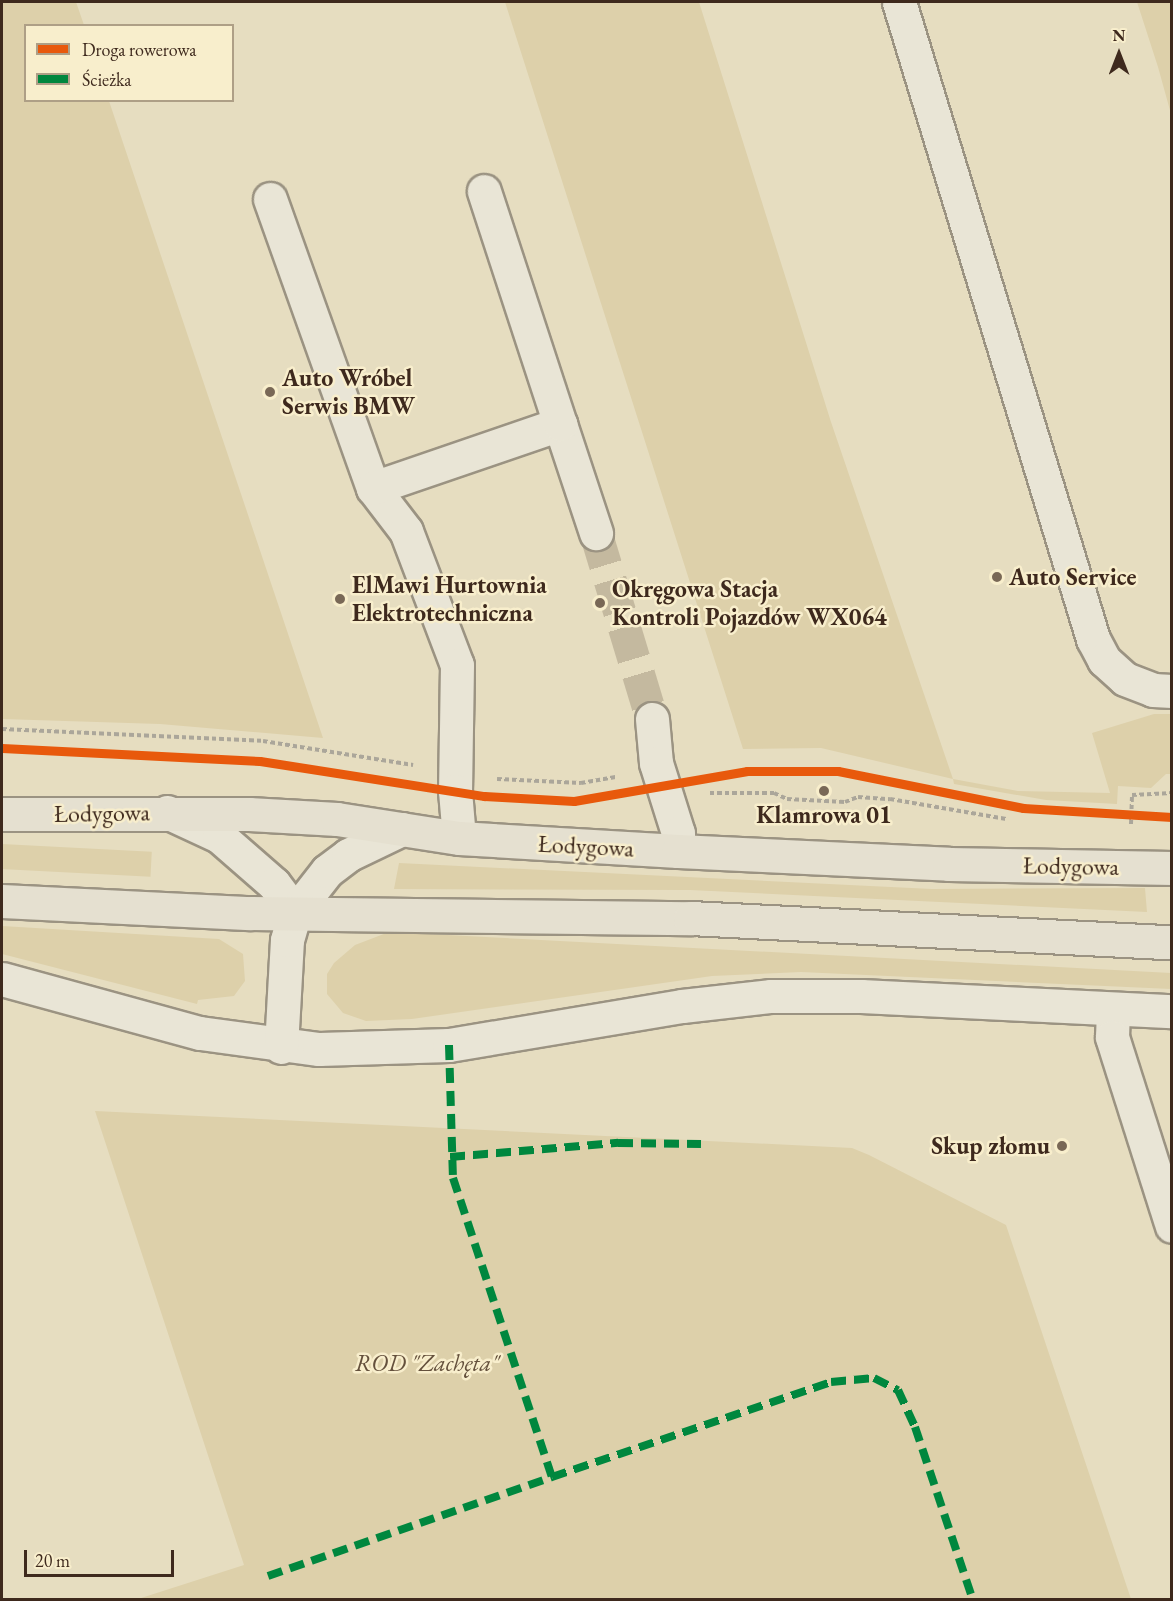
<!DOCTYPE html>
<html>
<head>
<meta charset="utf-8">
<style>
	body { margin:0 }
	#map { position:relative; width:1173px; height:1601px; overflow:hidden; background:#e6ddc0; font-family:"EB Garamond",serif }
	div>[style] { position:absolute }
	.green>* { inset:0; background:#ddd0aa; transform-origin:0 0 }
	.minor-tunnel>* { height:33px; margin-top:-16.5px; transform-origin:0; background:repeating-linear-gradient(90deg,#c4b99f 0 33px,transparent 0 49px) }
	.path>* { height:4px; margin-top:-2px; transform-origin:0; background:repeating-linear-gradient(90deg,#aba69a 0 4.5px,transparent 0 7.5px) }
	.roads { filter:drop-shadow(2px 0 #9b9382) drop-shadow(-2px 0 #9b9382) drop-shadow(0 2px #9b9382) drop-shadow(0 -2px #9b9382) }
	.minor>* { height:33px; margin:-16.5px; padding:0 16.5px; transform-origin:16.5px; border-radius:16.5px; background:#e9e5d6 }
	.major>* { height:33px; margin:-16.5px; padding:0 16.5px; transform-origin:16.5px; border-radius:16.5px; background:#e5e0d0 }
	.quiet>* { height:8px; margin-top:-4px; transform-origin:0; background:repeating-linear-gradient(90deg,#00873e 0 15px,transparent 0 23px) }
	.cycleway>* { height:9px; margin:-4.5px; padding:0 4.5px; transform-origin:4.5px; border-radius:4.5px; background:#e8590c }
	.dots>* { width:16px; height:16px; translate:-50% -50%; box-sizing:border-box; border:3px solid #f8eecc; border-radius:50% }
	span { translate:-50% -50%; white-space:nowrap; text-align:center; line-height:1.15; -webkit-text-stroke:5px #f8eecc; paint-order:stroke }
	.poi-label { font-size:24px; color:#3e291d; font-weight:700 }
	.left { translate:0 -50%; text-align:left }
	.right { translate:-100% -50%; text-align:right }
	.street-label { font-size:24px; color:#3e291d }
	.park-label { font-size:24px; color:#64503c; font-style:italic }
	.frame { position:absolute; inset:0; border:3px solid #3e291d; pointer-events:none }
	.legend { position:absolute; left:24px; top:24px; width:210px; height:78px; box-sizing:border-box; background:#f8eecc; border:2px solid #ae9f86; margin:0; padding:8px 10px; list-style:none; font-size:18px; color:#3e291d }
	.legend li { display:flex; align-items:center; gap:12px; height:30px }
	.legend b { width:30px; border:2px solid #ae9f86 }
	.north { position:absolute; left:1089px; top:24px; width:60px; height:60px; -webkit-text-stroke:4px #f8eecc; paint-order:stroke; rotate:0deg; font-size:16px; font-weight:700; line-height:24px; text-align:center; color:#3e291d }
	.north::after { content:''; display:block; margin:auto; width:21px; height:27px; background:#3e291d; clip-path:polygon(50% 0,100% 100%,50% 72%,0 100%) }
	.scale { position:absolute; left:24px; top:1550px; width:150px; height:27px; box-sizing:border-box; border:3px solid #3e291d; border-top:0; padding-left:8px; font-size:18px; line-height:21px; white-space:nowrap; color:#3e291d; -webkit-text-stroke:4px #f8eecc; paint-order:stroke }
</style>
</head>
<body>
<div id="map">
	<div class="green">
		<i style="clip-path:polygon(2px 2px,76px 2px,84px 25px,26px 26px,26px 100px,109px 101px,323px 738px,160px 724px,2px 719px)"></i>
		<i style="clip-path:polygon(505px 2px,699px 2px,831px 422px,953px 779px,1018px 791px,1110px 793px,1092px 733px,1154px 714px,1171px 714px,1171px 774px,1166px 774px,1151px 788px,1118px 786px,1117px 804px,1046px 800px,954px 784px,953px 779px,821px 748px,743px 749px)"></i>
		<i style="clip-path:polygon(1137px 2px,1171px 2px,1171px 114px,1158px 67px)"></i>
		<i style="left:2px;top:844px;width:150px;height:25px;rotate:3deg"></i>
		<i style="clip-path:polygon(399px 863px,932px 889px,1145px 888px,1147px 912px,690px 890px,394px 889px)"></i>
		<i style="clip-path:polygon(2px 926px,219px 939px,243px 954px,245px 981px,234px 996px,198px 1000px,197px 1004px,2px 954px)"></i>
		<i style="clip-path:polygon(389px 932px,1171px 973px,1171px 989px,801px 972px,712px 976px,412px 1019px,366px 1021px,343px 1013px,327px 994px,327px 974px,334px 963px,355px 945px)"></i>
		<i style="clip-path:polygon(95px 1111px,852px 1148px,869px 1155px,1006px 1225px,1131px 1599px,138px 1599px,244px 1565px)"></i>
	</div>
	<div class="minor-tunnel">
		<i style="left:596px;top:533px;width:194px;rotate:73.2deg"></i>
	</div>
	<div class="path">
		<i style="left:2px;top:729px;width:261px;rotate:2.6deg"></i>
		<i style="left:263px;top:741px;width:152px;rotate:9.1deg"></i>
		<i style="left:497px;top:779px;width:84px;rotate:2.7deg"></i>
		<i style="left:581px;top:783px;width:35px;rotate:-10deg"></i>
		<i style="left:710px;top:793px;width:64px"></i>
		<i style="left:774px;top:793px;width:14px;rotate:25deg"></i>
		<i style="left:787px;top:799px;width:58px;rotate:3deg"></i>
		<i style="left:845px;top:802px;width:14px;rotate:-21deg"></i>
		<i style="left:858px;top:797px;width:32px;rotate:4deg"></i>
		<i style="left:890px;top:799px;width:118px;rotate:9.8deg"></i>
		<i style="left:1131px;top:824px;width:29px;rotate:-88deg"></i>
		<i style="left:1132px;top:795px;width:40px;rotate:-2.9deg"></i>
	</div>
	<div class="roads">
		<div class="minor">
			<i style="left:899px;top:2px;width:666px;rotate:73.06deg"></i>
			<i style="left:1093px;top:639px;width:24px;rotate:62deg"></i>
			<i style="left:1104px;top:660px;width:28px;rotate:42deg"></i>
			<i style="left:1125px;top:679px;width:30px;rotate:21deg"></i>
			<i style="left:1153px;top:690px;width:19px;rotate:3deg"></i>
			<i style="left:270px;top:199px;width:307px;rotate:70.4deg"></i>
			<i style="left:373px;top:488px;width:54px;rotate:52.5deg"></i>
			<i style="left:406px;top:531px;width:143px;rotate:69.2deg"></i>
			<i style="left:457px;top:665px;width:126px;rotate:90.9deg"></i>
			<i style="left:455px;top:791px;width:47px;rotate:85.1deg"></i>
			<i style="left:560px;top:424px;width:115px;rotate:71.7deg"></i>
			<i style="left:373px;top:488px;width:198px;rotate:-18.9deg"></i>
			<i style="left:560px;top:424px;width:245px;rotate:-108.1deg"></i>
			<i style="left:652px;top:719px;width:44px;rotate:84.8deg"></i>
			<i style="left:656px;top:763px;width:73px;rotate:72.6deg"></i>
			<i style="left:678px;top:833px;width:18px;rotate:90deg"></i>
			<i style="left:167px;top:812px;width:57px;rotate:24.8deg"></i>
			<i style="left:219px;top:836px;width:73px;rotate:41.1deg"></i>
			<i style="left:274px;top:884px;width:35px;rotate:53deg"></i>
			<i style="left:2px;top:979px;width:205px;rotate:15.3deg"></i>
			<i style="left:200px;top:1033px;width:120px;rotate:7.7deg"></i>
			<i style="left:319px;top:1049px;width:130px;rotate:-1.8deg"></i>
			<i style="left:449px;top:1045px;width:236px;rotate:-9.5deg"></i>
			<i style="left:682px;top:1006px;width:90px;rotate:-6.4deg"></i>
			<i style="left:771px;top:996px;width:90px"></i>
			<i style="left:861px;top:996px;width:311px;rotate:2.8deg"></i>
			<i style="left:1113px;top:1009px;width:28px;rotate:92deg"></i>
			<i style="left:1112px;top:1037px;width:198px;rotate:72.4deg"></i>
			<i style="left:281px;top:1047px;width:107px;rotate:-86.8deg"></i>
			<i style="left:287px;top:940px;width:29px;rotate:-74deg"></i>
			<i style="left:295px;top:912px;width:52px;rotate:-52deg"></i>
			<i style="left:327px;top:871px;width:26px;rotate:-37deg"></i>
			<i style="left:348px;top:855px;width:60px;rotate:-25.7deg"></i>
		</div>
		<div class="major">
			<i style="left:2px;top:814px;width:247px"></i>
			<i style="left:249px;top:814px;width:88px;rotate:3.3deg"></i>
			<i style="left:337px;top:819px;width:123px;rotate:8.9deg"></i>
			<i style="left:459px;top:838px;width:219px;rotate:3.4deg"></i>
			<i style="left:678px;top:851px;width:271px;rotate:2.7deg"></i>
			<i style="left:949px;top:864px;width:223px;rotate:1deg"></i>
			<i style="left:2px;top:901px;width:249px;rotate:2.8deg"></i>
			<i style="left:251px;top:913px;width:439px;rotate:0.7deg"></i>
			<i style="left:690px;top:918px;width:483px;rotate:2.9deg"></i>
		</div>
	</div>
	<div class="quiet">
		<i style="left:449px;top:1045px;width:133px;rotate:88.3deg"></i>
		<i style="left:453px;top:1178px;width:315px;rotate:71.7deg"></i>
		<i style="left:552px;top:1477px;width:295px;rotate:-18.8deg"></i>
		<i style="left:831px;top:1382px;width:43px;rotate:-5.3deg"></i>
		<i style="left:874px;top:1378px;width:27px;rotate:27deg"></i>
		<i style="left:898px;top:1390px;width:41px;rotate:65.3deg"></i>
		<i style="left:915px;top:1427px;width:182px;rotate:71.5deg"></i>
		<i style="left:450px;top:1157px;width:169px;rotate:-4.8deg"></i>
		<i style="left:618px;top:1143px;width:83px;rotate:0.7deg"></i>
		<i style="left:268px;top:1576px;width:301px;rotate:-19.2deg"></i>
	</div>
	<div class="cycleway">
		<i style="left:2px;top:748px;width:258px;rotate:2.9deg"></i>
		<i style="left:260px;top:761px;width:227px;rotate:8.9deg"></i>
		<i style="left:484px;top:796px;width:90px;rotate:3.2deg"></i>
		<i style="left:574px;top:801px;width:176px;rotate:-9.8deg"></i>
		<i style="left:747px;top:771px;width:91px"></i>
		<i style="left:838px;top:771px;width:189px;rotate:11.3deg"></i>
		<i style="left:1023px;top:808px;width:149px;rotate:3.5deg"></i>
	</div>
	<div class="dots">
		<i style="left:270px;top:392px;background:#796856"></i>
		<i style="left:997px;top:577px;background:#796856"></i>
		<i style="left:340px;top:599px;background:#796856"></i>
		<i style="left:600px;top:603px;background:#796856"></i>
		<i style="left:824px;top:791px;background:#796856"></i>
		<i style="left:1062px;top:1146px;background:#796856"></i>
	</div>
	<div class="poi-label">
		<span class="left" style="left:282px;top:392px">Auto Wróbel<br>Serwis BMW</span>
		<span class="left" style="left:1009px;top:577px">Auto Service</span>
		<span class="left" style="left:352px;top:599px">ElMawi Hurtownia<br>Elektrotechniczna</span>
		<span class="left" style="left:612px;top:603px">Okręgowa Stacja<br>Kontroli Pojazdów WX064</span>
		<span style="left:824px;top:815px">Klamrowa 01</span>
		<span class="right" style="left:1050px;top:1146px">Skup złomu</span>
	</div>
	<div class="street-label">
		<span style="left:102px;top:813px;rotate:-1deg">Łodygowa</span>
		<span style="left:586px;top:846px;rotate:3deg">Łodygowa</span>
		<span style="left:1071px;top:866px;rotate:1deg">Łodygowa</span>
	</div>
	<div class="park-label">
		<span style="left:427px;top:1363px">ROD "Zachęta"</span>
	</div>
	<div class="frame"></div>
	<ul class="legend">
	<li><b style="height:8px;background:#e8590c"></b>Droga rowerowa</li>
	<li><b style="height:8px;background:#00873e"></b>Ścieżka</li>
	</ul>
	<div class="north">N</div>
	<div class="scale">20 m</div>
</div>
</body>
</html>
